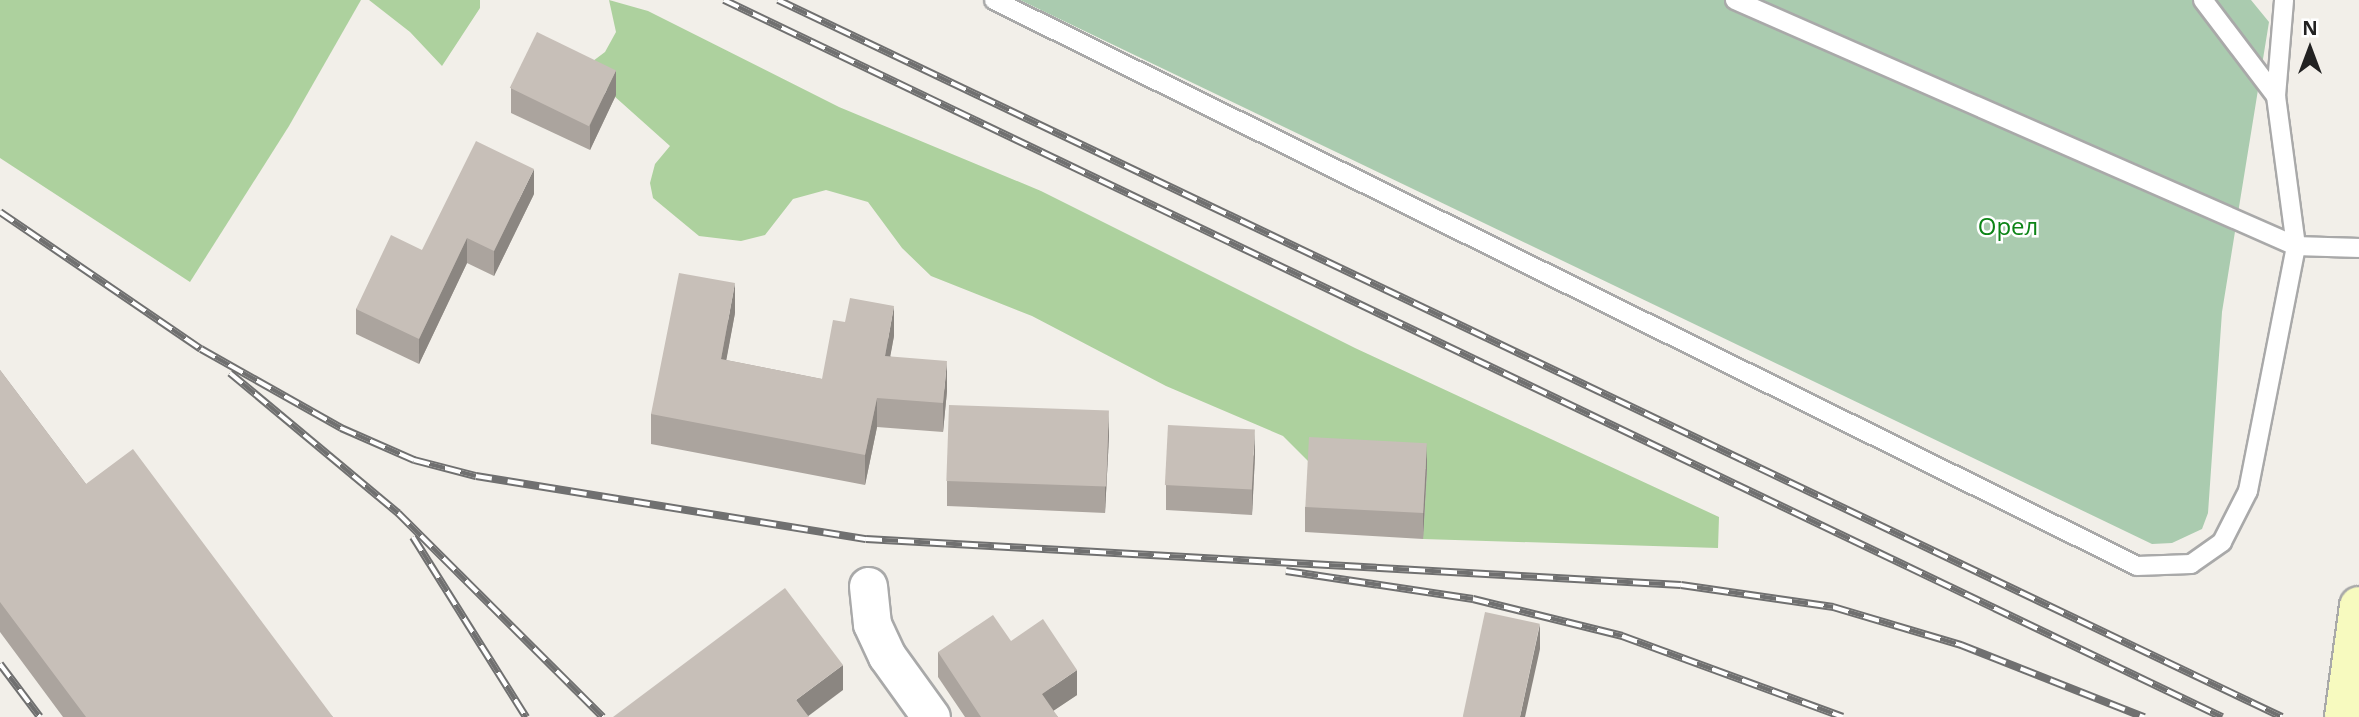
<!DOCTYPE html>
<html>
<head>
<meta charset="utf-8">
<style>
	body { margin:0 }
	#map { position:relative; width:2359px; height:717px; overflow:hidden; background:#f2efe9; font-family:"Open Sans",sans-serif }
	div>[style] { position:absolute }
	.forest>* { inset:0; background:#add19e }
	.cemetery>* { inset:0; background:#aacbaf }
	.roads { filter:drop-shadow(2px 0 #a9a9a9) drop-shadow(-2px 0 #a9a9a9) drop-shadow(0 2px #a9a9a9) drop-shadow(0 -2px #a9a9a9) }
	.service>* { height:18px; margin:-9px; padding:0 9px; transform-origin:9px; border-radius:9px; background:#fff }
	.minor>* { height:37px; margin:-18.5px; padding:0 18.5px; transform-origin:18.5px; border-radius:18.5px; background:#fff }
	.secondary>* { height:38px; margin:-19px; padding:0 19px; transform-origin:19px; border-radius:19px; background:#f7fabf }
	.rail>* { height:8px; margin-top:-4px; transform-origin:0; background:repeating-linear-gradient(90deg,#fff 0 16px,#707070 0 32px); box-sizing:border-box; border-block:2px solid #707070 }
	.wall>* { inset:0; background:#aba49e }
	.shaded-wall>* { inset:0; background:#8b8681 }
	.building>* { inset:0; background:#c7bfb8; transform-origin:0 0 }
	span { translate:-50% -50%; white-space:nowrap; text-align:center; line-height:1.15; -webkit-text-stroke:5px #fff; paint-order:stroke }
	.park-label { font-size:24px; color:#0c8416 }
	.north { position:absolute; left:2275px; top:14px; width:70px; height:70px; -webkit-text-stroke:5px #fff; paint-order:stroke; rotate:0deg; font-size:19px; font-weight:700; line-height:28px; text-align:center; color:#222 }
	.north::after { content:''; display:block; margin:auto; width:24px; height:32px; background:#222; clip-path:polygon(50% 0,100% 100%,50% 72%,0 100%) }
</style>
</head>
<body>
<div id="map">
	<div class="forest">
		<i style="clip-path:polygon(0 0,361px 0,289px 126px,190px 282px,0 158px)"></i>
		<i style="clip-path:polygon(369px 0,480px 0,480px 8px,442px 66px,410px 32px)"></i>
		<i style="clip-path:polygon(609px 0,648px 11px,839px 107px,1041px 191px,1355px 348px,1719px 517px,1718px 548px,1423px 539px,1427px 468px,1309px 462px,1283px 436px,1166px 386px,1032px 316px,931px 276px,902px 248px,868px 202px,826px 190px,793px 199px,765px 235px,741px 241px,699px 236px,653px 198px,650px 183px,655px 164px,670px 146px,604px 87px,593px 61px,605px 52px,616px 32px)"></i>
	</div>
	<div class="cemetery">
		<i style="clip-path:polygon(1020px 0,2251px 0,2269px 22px,2222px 312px,2208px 513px,2202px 529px,2172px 543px,2152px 544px)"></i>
	</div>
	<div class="roads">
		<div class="service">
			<i style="left:994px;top:0;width:1275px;rotate:26.34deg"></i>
			<i style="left:2137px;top:566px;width:54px;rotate:-2.1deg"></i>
			<i style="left:2191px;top:564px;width:38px;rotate:-35deg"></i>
			<i style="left:2222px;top:542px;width:57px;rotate:-63deg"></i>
			<i style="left:2248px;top:491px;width:250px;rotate:-78.9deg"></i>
			<i style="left:2296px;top:246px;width:151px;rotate:-97.6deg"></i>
			<i style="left:2276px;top:96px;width:96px;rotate:-85.2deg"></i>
			<i style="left:1735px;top:0;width:613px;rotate:23.68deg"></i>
			<i style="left:2296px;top:246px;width:63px;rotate:1.8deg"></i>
			<i style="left:2203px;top:0;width:121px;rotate:52.8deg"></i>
		</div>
		<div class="minor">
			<i style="left:868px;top:586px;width:38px;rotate:84deg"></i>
			<i style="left:872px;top:624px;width:35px;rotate:65deg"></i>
			<i style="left:887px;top:656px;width:75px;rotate:54.2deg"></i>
		</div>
		<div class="secondary">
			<i style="left:2344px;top:717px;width:112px;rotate:-82.3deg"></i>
		</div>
	</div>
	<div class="rail">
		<i style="left:724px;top:0;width:1661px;rotate:25.58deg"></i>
		<i style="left:778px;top:0;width:1666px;rotate:25.49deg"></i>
		<i style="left:0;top:212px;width:243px;rotate:34.3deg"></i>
		<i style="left:201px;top:349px;width:161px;rotate:29.4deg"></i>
		<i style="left:341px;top:428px;width:80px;rotate:23.7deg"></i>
		<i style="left:414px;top:460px;width:64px;rotate:14.5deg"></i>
		<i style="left:476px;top:476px;width:395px;rotate:9.2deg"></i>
		<i style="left:866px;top:539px;width:816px;rotate:3.23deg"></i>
		<i style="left:1681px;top:585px;width:154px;rotate:8.2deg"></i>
		<i style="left:1833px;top:607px;width:134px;rotate:16.5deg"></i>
		<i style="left:1961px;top:645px;width:197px;rotate:21.5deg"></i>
		<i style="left:230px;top:373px;width:219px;rotate:39.8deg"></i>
		<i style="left:398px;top:513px;width:289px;rotate:44.9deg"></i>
		<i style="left:413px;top:537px;width:213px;rotate:57.9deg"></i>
		<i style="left:1286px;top:571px;width:189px;rotate:8.5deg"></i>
		<i style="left:1473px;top:599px;width:154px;rotate:13.9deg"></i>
		<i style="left:1622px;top:636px;width:235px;rotate:20.1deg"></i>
		<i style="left:0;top:664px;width:66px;rotate:53deg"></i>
	</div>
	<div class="wall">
		<i style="clip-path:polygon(511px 88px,616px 95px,590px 150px,511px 113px)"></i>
		<i style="clip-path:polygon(534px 194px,494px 276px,467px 263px,419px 364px,356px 334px,356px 309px,422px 250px)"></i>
		<i style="clip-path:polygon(735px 313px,726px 360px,822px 379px,894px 336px,890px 356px,947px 391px,943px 432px,877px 427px,865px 485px,651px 444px,651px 414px)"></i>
		<i style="clip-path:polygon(0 370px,86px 484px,333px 717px,63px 717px,0 632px)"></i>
		<i style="clip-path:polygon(1109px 436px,1105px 513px,947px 506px,947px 481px)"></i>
		<i style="clip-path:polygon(1255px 455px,1252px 515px,1166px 510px,1166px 485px)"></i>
		<i style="clip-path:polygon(1427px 468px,1423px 539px,1305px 532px,1305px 507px)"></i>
		<i style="clip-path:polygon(938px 652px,1077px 695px,1053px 711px,1058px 717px,965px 717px,938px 677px)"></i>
	</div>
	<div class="shaded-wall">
		<i style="clip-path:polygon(616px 70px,616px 95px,590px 150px,590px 125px)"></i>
		<i style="clip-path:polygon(534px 169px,534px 194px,494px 276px,494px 251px)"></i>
		<i style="clip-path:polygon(467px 238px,467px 263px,419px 364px,419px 339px)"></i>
		<i style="clip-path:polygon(735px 283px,735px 313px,721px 389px,721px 359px)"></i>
		<i style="clip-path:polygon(894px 306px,894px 336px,885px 385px,885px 356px)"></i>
		<i style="clip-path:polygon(947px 361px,947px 391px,943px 432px,943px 403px)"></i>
		<i style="clip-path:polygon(877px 398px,877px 427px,865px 485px,865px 455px)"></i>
		<i style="clip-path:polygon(1109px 411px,1109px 436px,1105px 513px,1105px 488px)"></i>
		<i style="clip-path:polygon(1255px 430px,1255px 455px,1252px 515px,1252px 490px)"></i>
		<i style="clip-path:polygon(1427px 444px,1427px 468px,1423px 539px,1423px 514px)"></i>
		<i style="clip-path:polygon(1540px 624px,1540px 649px,1525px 717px,1520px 717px)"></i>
		<i style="clip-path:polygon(843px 665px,843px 690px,807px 717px,796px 700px)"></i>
		<i style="clip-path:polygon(1077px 670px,1077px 695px,1044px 717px,1042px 694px)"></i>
	</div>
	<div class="building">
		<i style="left:537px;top:32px;width:88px;height:62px;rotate:26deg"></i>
		<i style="clip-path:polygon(476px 141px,534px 169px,494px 251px,467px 238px,419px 339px,356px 309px,391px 235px,422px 250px)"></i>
		<i style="clip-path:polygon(679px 273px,735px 283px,721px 359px,822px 379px,833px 320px,845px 322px,850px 298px,894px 306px,885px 356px,947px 361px,943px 403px,877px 398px,865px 455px,651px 414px)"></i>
		<i style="clip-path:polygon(0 370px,86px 484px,133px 449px,333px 717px,86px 717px,0 602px)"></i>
		<i style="left:949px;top:405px;width:160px;height:76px;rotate:2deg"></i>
		<i style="left:1168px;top:425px;width:87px;height:60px;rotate:3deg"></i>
		<i style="left:1309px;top:437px;width:118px;height:70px;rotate:3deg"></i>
		<i style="clip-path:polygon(785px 588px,843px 665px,796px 700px,809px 717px,613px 717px)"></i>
		<i style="left:1485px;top:612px;width:56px;height:107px;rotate:12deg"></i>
		<i style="clip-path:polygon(993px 615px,1011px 641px,1043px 619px,1077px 670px,1042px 694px,1058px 717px,981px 717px,938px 652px)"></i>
	</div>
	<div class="park-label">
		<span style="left:2008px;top:226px">Орел</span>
	</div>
	<div class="north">N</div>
</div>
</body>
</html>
